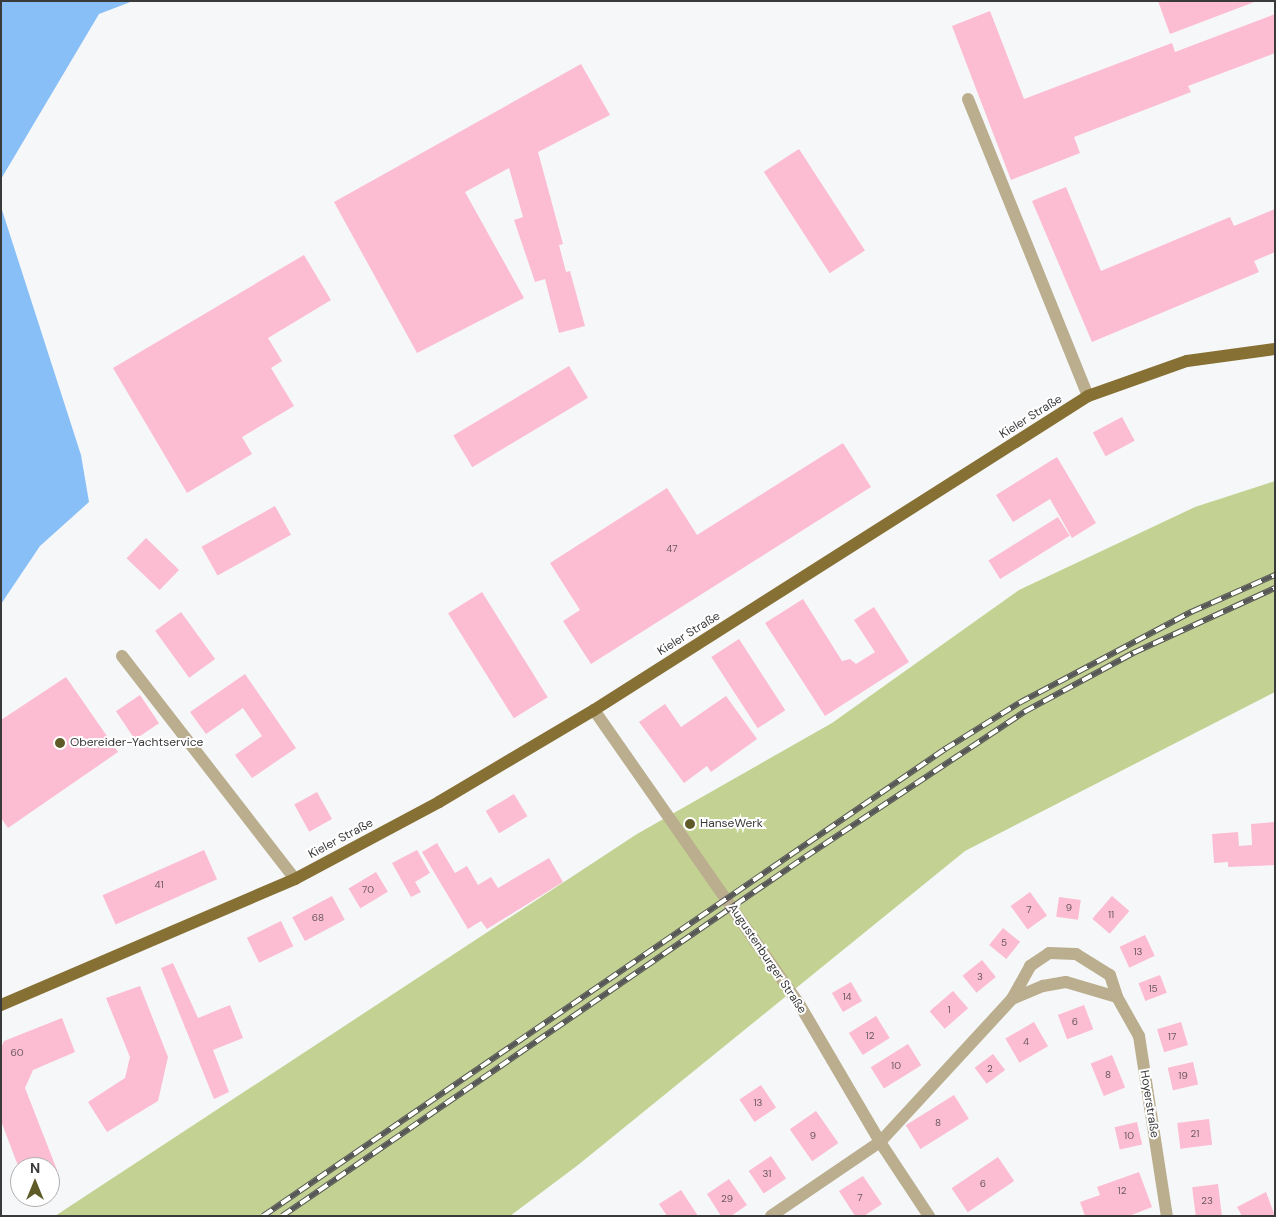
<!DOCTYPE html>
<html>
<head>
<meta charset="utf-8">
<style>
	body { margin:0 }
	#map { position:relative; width:1276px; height:1217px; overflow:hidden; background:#f6f7f8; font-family:"DM Sans",sans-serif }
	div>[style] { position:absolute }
	.green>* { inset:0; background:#c3d292 }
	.water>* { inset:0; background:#88bff7 }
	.building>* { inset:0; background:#fcbcd2; transform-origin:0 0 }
	.minor>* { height:12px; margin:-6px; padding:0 6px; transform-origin:6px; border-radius:6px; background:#baae8f }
	.major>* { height:12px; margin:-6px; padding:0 6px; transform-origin:6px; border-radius:6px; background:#877034 }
	.rail>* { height:5.5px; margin-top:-2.75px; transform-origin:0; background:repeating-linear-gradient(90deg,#fff 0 11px,#575758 0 22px); box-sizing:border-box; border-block:1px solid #575758 }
	.dots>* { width:14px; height:14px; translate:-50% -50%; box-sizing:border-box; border:2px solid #fff; border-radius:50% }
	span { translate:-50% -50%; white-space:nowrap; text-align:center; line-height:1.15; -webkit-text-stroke:4px #fff; paint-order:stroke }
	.number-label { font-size:10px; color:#6a5a61 }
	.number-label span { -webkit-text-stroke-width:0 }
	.street-label { font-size:12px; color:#3a3a3b }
	.poi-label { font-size:12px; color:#3a3a3b }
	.left { translate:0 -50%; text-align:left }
	.frame { position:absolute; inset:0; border:2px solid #3a3a3b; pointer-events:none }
	.north { position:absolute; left:10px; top:1157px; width:50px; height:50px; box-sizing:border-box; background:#fff; border:1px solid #b0b0b1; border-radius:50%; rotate:0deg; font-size:14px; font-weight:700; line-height:20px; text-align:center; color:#3a3a3b }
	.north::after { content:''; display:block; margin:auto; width:18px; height:22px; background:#5f5b28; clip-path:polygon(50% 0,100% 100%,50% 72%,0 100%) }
</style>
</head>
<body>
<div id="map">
	<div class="green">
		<i style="clip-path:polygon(1275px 481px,1275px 692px,965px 851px,578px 1165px,510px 1216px,55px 1216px,637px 834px,832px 723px,1019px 590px,1195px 507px)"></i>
	</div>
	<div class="water">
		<i style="clip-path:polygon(1px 1px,133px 1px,99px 14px,1px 179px)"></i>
		<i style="clip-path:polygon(1px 207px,81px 455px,89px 502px,40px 546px,1px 604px)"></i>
	</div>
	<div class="building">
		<i style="clip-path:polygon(1158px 1px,1257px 1px,1170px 34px)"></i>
		<i style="clip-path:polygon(990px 11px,1024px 99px,1172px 43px,1175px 52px,1275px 14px,1275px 53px,1188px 86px,1191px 92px,1074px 137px,1080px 153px,1011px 180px,952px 26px)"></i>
		<i style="clip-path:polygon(581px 64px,610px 115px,538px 152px,563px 244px,559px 245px,566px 272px,570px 271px,585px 326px,559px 333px,545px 279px,535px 282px,514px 220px,523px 217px,509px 168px,465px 192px,524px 298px,417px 353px,334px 202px)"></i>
		<i style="left:799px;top:149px;width:121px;height:42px;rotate:57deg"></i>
		<i style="clip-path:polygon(1066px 187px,1101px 271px,1230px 217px,1234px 226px,1275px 209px,1275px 252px,1254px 261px,1259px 272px,1092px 342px,1032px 201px)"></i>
		<i style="clip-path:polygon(304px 255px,331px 300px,268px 338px,282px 361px,271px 368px,294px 406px,242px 437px,252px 454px,187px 493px,113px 368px)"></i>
		<i style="left:569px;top:366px;width:37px;height:135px;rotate:59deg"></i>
		<i style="left:1122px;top:417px;width:27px;height:33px;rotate:62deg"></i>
		<i style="clip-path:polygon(843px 443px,871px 487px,591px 664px,563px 621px,580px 610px,550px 563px,667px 488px,697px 535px)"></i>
		<i style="clip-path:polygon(1057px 457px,1096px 523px,1072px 538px,1050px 499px,1013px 522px,996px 495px)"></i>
		<i style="left:275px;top:506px;width:33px;height:84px;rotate:61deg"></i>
		<i style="left:1058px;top:517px;width:22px;height:82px;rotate:58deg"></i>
		<i style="left:146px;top:538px;width:46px;height:28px;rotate:44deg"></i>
		<i style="left:482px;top:592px;width:124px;height:40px;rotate:58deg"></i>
		<i style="clip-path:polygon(803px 599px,842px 661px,850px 659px,856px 664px,875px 652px,854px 620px,874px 607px,909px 662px,825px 716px,765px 623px)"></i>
		<i style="left:181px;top:612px;width:58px;height:32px;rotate:54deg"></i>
		<i style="left:739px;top:639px;width:85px;height:33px;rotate:57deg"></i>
		<i style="clip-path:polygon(245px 674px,296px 748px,252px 778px,235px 755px,262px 736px,243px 708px,206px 734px,190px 712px)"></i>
		<i style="clip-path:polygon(66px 677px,118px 752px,8px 828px,1px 818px,1px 720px)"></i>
		<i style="left:140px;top:695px;width:34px;height:29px;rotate:56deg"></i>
		<i style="clip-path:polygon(726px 696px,757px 739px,711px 772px,707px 766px,684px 783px,639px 722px,665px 704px,681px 727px)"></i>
		<i style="left:317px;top:792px;width:31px;height:26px;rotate:61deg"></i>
		<i style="left:514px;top:794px;width:26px;height:33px;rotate:59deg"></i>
		<i style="clip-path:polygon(1274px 822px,1275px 865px,1228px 867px,1228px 862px,1214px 863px,1212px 834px,1238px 832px,1239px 846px,1252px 845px,1251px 824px)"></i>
		<i style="clip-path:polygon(437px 843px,455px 873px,467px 866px,478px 885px,491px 877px,498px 888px,549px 858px,563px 882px,487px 929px,481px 921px,468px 929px,422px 852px)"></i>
		<i style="left:204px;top:850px;width:32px;height:111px;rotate:66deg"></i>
		<i style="clip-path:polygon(417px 850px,430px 873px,415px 882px,421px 892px,411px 897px,392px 863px)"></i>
		<i style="left:376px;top:872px;width:23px;height:32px;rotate:59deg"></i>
		<i style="left:1030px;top:892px;width:29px;height:24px;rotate:54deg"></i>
		<i style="left:332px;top:896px;width:27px;height:45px;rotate:62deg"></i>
		<i style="left:1112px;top:896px;width:23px;height:30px;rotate:41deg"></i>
		<i style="left:1059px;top:897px;width:22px;height:20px;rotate:8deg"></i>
		<i style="left:281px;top:921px;width:28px;height:38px;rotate:64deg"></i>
		<i style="left:1003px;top:928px;width:22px;height:22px;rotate:39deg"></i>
		<i style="left:1145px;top:935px;width:23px;height:28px;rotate:65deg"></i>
		<i style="left:982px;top:960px;width:22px;height:25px;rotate:51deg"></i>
		<i style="clip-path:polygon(173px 963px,198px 1018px,230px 1005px,243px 1038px,213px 1050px,229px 1092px,214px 1099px,161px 968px)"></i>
		<i style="left:1160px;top:975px;width:19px;height:23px;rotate:69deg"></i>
		<i style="left:851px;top:982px;width:22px;height:22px;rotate:60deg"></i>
		<i style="clip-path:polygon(140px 986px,168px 1057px,158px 1101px,107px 1132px,88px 1102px,125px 1078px,130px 1057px,106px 998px)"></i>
		<i style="left:953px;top:991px;width:23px;height:31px;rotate:49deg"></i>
		<i style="left:1084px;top:1005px;width:26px;height:28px;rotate:69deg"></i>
		<i style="left:876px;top:1016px;width:26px;height:32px;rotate:58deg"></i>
		<i style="clip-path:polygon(62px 1018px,75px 1052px,33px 1070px,25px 1088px,57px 1170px,50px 1173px,50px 1167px,20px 1167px,20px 1171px,1px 1121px,1px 1048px,4px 1041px)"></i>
		<i style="left:1034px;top:1022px;width:28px;height:33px;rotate:60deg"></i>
		<i style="left:1181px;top:1022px;width:24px;height:25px;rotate:73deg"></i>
		<i style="left:908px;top:1044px;width:25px;height:44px;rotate:58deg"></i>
		<i style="left:993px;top:1054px;width:20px;height:23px;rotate:53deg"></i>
		<i style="left:1112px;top:1055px;width:35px;height:23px;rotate:68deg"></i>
		<i style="left:1193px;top:1062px;width:23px;height:26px;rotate:77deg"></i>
		<i style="left:761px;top:1085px;width:27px;height:26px;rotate:56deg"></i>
		<i style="left:954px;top:1095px;width:28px;height:57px;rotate:58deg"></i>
		<i style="left:816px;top:1111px;width:39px;height:32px;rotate:55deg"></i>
		<i style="left:1209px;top:1119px;width:26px;height:32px;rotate:83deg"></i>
		<i style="left:1137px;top:1122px;width:23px;height:23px;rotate:77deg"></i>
		<i style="left:771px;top:1156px;width:27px;height:27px;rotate:56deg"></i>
		<i style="left:998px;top:1157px;width:29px;height:56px;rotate:56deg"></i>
		<i style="clip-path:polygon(1139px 1172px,1152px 1207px,1129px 1216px,1085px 1216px,1080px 1202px,1100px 1195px,1097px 1187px)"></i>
		<i style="clip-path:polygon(863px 1176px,882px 1204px,864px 1216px,855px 1216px,839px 1191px)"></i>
		<i style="clip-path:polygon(729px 1179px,747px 1205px,731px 1216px,721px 1216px,707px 1194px)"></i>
		<i style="left:1218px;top:1184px;width:32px;height:26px;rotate:83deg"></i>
		<i style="clip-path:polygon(681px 1190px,698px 1216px,667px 1216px,659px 1204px)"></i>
		<i style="clip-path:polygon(1266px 1192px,1275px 1216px,1242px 1216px,1237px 1207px)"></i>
	</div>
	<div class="minor">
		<i style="left:968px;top:99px;width:320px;rotate:68deg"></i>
		<i style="left:122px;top:656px;width:282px;rotate:52.2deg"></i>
		<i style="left:594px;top:710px;width:356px;rotate:55.1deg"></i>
		<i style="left:798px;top:1002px;width:162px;rotate:59.6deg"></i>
		<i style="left:880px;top:1142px;width:89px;rotate:56.5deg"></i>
		<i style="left:1012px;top:999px;width:34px;rotate:-23deg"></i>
		<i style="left:1043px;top:986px;width:23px;rotate:-10deg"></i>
		<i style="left:1066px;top:982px;width:53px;rotate:16.4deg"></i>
		<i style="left:771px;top:1216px;width:132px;rotate:-34.2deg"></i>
		<i style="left:880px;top:1142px;width:195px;rotate:-47.3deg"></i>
		<i style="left:1012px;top:999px;width:38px;rotate:-61deg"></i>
		<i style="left:1030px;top:966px;width:23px;rotate:-34deg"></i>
		<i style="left:1049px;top:953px;width:27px;rotate:2deg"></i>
		<i style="left:1076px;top:954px;width:40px;rotate:32deg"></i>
		<i style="left:1110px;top:975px;width:23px;rotate:72deg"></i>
		<i style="left:1117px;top:997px;width:45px;rotate:60.6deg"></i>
		<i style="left:1139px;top:1036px;width:182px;rotate:81.2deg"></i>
	</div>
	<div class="major">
		<i style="left:1px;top:1005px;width:320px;rotate:-23.2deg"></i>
		<i style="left:295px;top:879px;width:163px;rotate:-28.1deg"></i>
		<i style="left:439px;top:802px;width:180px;rotate:-30.7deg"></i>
		<i style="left:594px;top:710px;width:585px;rotate:-32.44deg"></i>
		<i style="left:1088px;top:396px;width:105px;rotate:-19.5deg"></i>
		<i style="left:1187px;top:361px;width:89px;rotate:-7.8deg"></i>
	</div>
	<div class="rail">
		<i style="left:263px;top:1216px;width:827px;rotate:-34.4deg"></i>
		<i style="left:945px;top:749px;width:87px;rotate:-31.9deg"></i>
		<i style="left:1019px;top:703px;width:195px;rotate:-27.9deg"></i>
		<i style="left:1191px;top:612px;width:92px;rotate:-23.8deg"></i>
		<i style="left:282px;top:1216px;width:634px;rotate:-34.47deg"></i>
		<i style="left:805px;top:857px;width:263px;rotate:-33.5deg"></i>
		<i style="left:1024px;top:712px;width:124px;rotate:-28.4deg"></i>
		<i style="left:1133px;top:653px;width:156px;rotate:-24.6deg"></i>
	</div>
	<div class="dots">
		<i style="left:60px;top:743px;background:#5f5b28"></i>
		<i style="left:690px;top:824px;background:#5f5b28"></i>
	</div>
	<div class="number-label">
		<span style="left:672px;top:549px">47</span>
		<span style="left:159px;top:885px">41</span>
		<span style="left:368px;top:890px">70</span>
		<span style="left:1069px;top:908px">9</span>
		<span style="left:1029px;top:910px">7</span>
		<span style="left:1111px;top:915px">11</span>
		<span style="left:318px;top:918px">68</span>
		<span style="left:1004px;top:943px">5</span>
		<span style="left:1138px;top:952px">13</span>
		<span style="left:980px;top:977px">3</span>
		<span style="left:1153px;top:989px">15</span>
		<span style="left:847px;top:997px">14</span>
		<span style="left:949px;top:1010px">1</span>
		<span style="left:1075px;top:1022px">6</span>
		<span style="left:870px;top:1036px">12</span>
		<span style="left:1172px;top:1037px">17</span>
		<span style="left:1026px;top:1042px">4</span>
		<span style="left:17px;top:1053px">60</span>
		<span style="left:896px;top:1066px">10</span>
		<span style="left:990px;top:1069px">2</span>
		<span style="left:1108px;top:1075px">8</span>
		<span style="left:1183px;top:1076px">19</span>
		<span style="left:758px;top:1103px">13</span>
		<span style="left:938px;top:1123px">8</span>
		<span style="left:1195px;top:1134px">21</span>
		<span style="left:813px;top:1136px">9</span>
		<span style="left:1129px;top:1136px">10</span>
		<span style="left:767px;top:1174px">31</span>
		<span style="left:983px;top:1184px">6</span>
		<span style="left:1122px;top:1191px">12</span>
		<span style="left:860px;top:1198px">7</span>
		<span style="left:727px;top:1199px">29</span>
		<span style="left:1207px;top:1201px">23</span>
	</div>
	<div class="street-label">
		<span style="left:1031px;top:417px;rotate:-32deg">Kieler Straße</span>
		<span style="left:689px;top:634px;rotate:-32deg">Kieler Straße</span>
		<span style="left:341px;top:839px;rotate:-28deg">Kieler Straße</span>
		<span style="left:767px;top:959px;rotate:56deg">Augustenburger Straße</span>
		<span style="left:1149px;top:1104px;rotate:81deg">Hoyerstraße</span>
	</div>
	<div class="poi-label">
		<span class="left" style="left:70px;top:743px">Obereider-Yachtservice</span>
		<span class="left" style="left:700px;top:824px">HanseWerk</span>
	</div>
	<div class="frame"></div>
	<div class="north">N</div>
</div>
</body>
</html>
